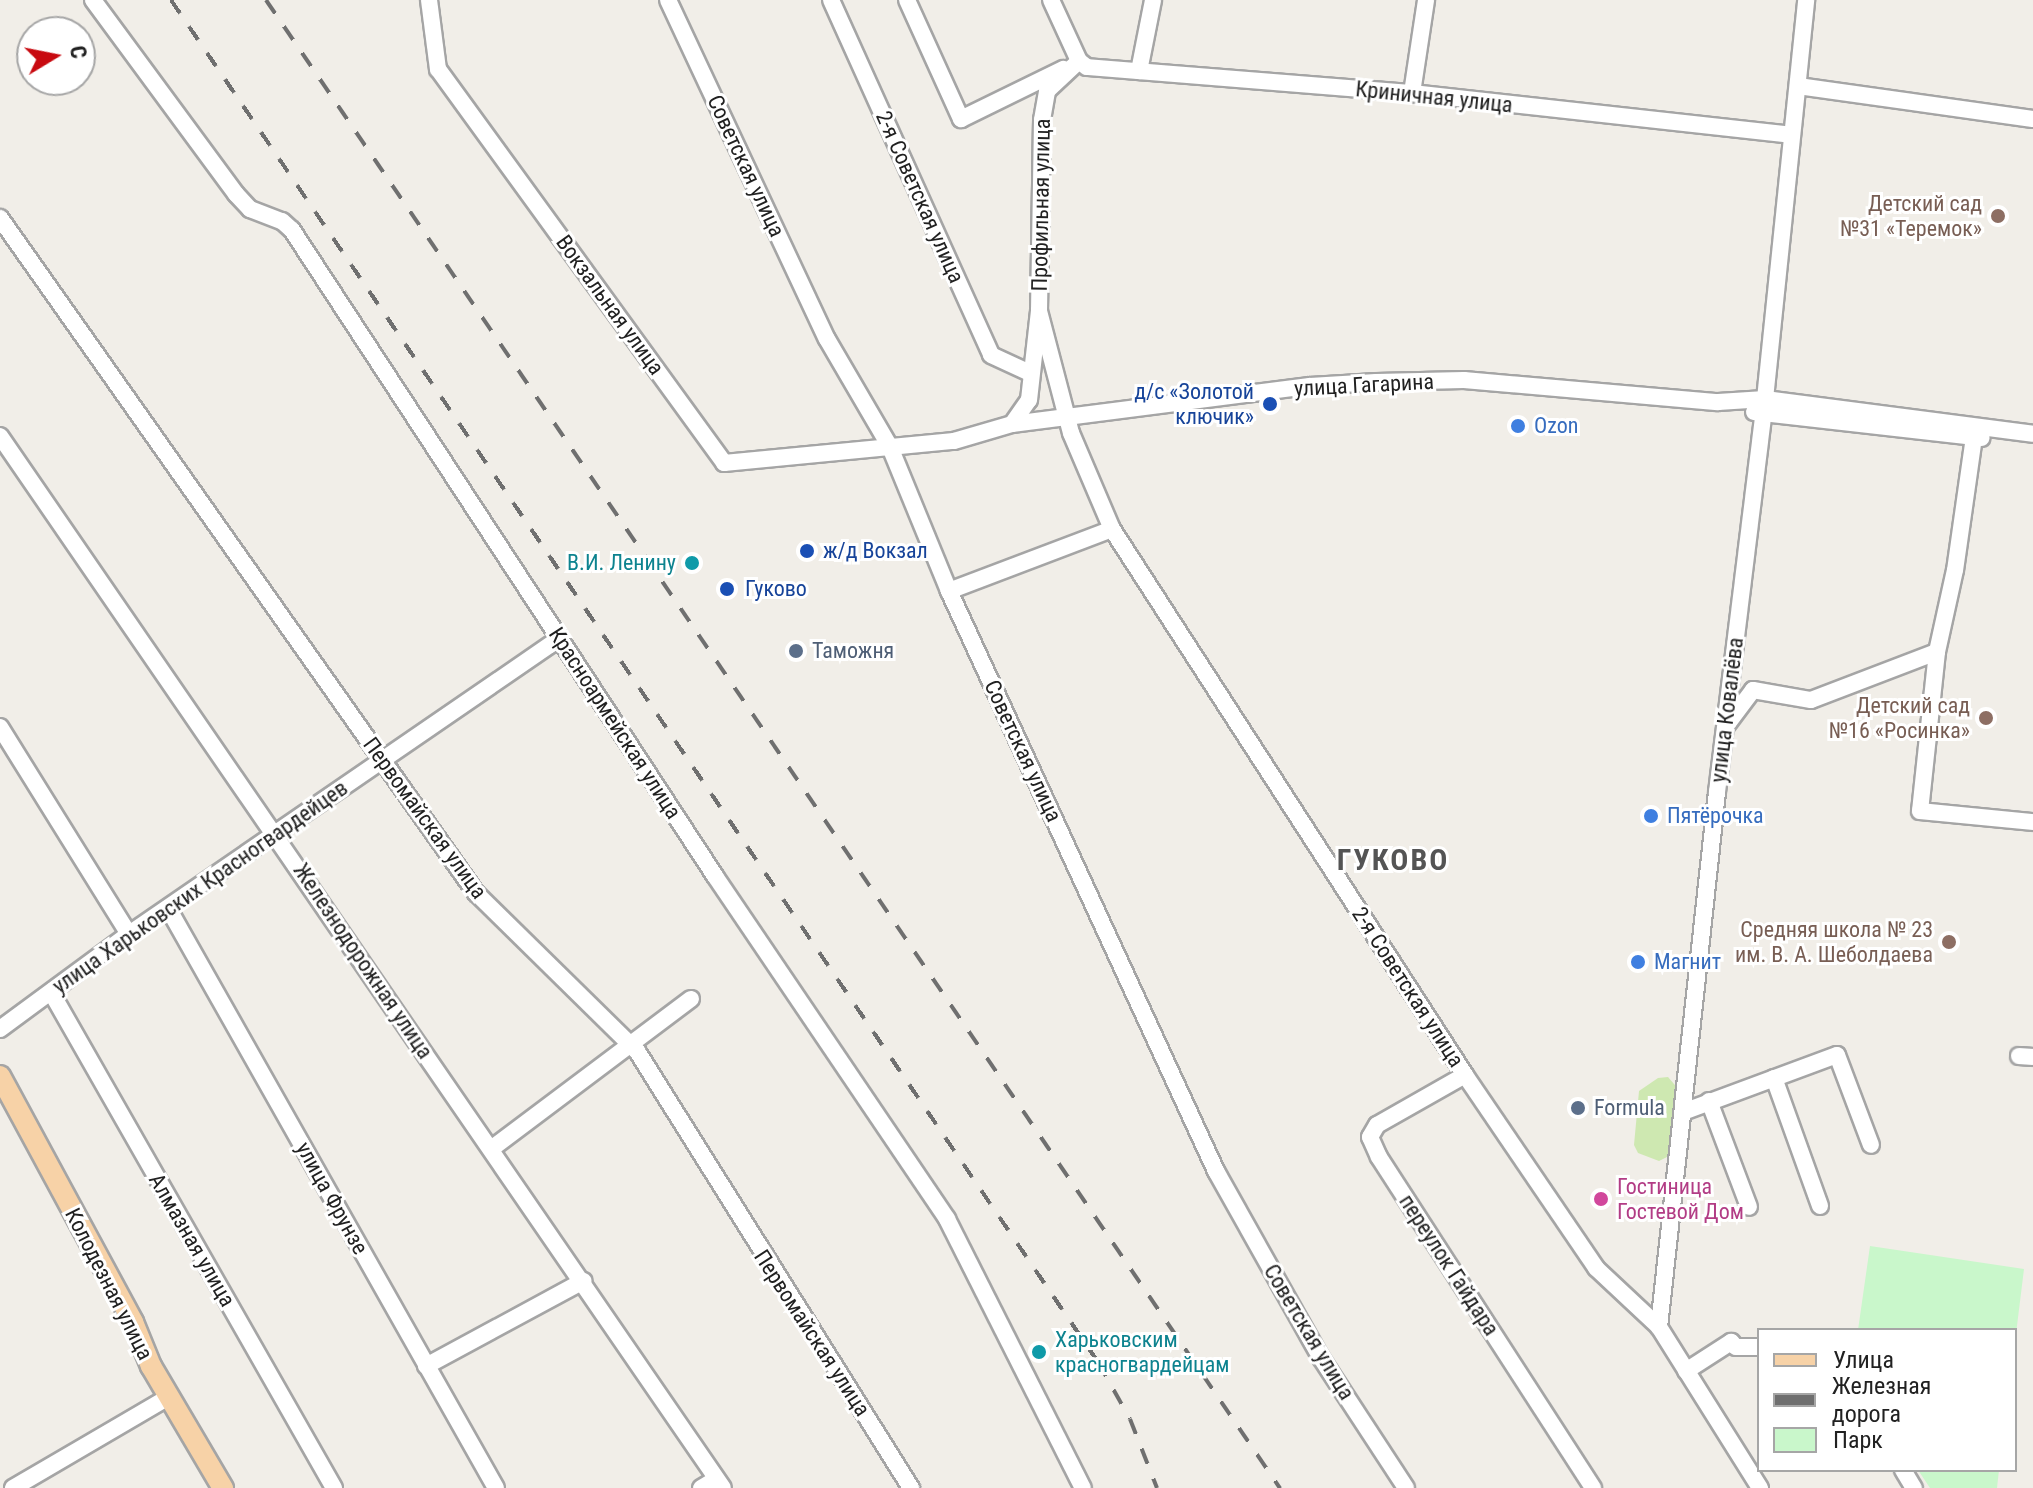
<!DOCTYPE html>
<html>
<head>
<meta charset="utf-8">
<style>
	body { margin:0 }
	#map { position:relative; width:2033px; height:1488px; overflow:hidden; background:#f1eee8; font-family:"Roboto Condensed",sans-serif }
	div>[style] { position:absolute }
	.grass>* { inset:0; background:#cee8b1 }
	.park>* { inset:0; background:#c9f7cb }
	.roads { filter:drop-shadow(2px 0 #a5a5a5) drop-shadow(-2px 0 #a5a5a5) drop-shadow(0 2px #a5a5a5) drop-shadow(0 -2px #a5a5a5) }
	.minor>* { height:16px; margin:-8px; padding:0 8px; transform-origin:8px; border-radius:8px; background:#fff }
	.major>* { height:20px; margin:-10px; padding:0 10px; transform-origin:10px; border-radius:10px; background:#f7d2a7 }
	.rail>* { height:4px; margin-top:-2px; transform-origin:0; background:repeating-linear-gradient(90deg,#6f6f6f 0 16px,transparent 0 32px) }
	.dots>* { width:22px; height:22px; translate:-50% -50%; box-sizing:border-box; border:4px solid #fff; border-radius:50% }
	span { translate:-50% -50%; white-space:nowrap; text-align:center; line-height:1.15; -webkit-text-stroke:6px #fff; paint-order:stroke }
	.street-label { font-size:22px; color:#212121 }
	.education-label { font-size:22px; color:#785e54 }
	.right { translate:-100% -50%; text-align:right }
	.transit-label { font-size:22px; color:#164399 }
	.left { translate:0 -50%; text-align:left }
	.shop-label { font-size:22px; color:#366cbe }
	.culture-label { font-size:22px; color:#0d838f }
	.service-label { font-size:22px; color:#4e5e75 }
	.hotel-label { font-size:22px; color:#b23c85 }
	.district-label { font-size:30px; color:#545454; font-weight:700; letter-spacing:2px }
	.legend { position:absolute; left:1757px; top:1328px; width:260px; height:144px; box-sizing:border-box; background:#fff; border:2px solid #a6a6a6; margin:0; padding:10px 14px; list-style:none; font-size:24px; color:#212121 }
	.legend li { display:flex; align-items:center; gap:16px; height:40px }
	.legend b { width:40px; border:2px solid #a6a6a6 }
	.north { position:absolute; left:16px; top:16px; width:80px; height:80px; box-sizing:border-box; background:#fff; border:2px solid #a6a6a6; border-radius:50%; rotate:80deg; font-size:22px; font-weight:700; line-height:32px; text-align:center; color:#212121 }
	.north::after { content:''; display:block; margin:auto; width:28px; height:36px; background:#c80a10; clip-path:polygon(50% 0,100% 100%,50% 72%,0 100%) }
</style>
</head>
<body>
<div id="map">
	<div class="grass">
		<i style="clip-path:polygon(1668px 1077px,1680px 1091px,1673px 1154px,1659px 1161px,1638px 1153px,1634px 1145px,1639px 1091px,1658px 1078px)"></i>
	</div>
	<div class="park">
		<i style="clip-path:polygon(1870px 1246px,2024px 1269px,2015px 1342px,2015px 1330px,1858px 1330px)"></i>
		<i style="clip-path:polygon(1918px 1470px,1999px 1470px,1997px 1488px,1930px 1488px)"></i>
	</div>
	<div class="roads">
		<div class="minor">
			<i style="left:93px;top:0;width:241px;rotate:53.6deg"></i>
			<i style="left:236px;top:194px;width:21px;rotate:47deg"></i>
			<i style="left:250px;top:209px;width:34px;rotate:21deg"></i>
			<i style="left:282px;top:221px;width:13px;rotate:42deg"></i>
			<i style="left:292px;top:230px;width:772px;rotate:56.78deg"></i>
			<i style="left:715px;top:876px;width:414px;rotate:55.9deg"></i>
			<i style="left:947px;top:1219px;width:301px;rotate:63.2deg"></i>
			<i style="left:429px;top:0;width:70px;rotate:82.6deg"></i>
			<i style="left:438px;top:69px;width:487px;rotate:54deg"></i>
			<i style="left:724px;top:463px;width:231px;rotate:-5.5deg"></i>
			<i style="left:954px;top:441px;width:60px;rotate:-16.3deg"></i>
			<i style="left:1012px;top:424px;width:300px;rotate:-7.3deg"></i>
			<i style="left:1310px;top:386px;width:66px;rotate:-3.5deg"></i>
			<i style="left:1376px;top:382px;width:88px;rotate:-1.3deg"></i>
			<i style="left:1464px;top:380px;width:255px;rotate:5deg"></i>
			<i style="left:1718px;top:402px;width:47px;rotate:-3.7deg"></i>
			<i style="left:1765px;top:399px;width:270px;rotate:7.4deg"></i>
			<i style="left:668px;top:0;width:374px;rotate:64.9deg"></i>
			<i style="left:827px;top:339px;width:125px;rotate:59.7deg"></i>
			<i style="left:890px;top:447px;width:156px;rotate:67.7deg"></i>
			<i style="left:949px;top:591px;width:639px;rotate:65.28deg"></i>
			<i style="left:1216px;top:1171px;width:214px;rotate:60.7deg"></i>
			<i style="left:1321px;top:1358px;width:155px;rotate:56.8deg"></i>
			<i style="left:831px;top:0;width:389px;rotate:65.7deg"></i>
			<i style="left:991px;top:355px;width:43px;rotate:24.8deg"></i>
			<i style="left:907px;top:0;width:131px;rotate:65.6deg"></i>
			<i style="left:961px;top:119px;width:114px;rotate:-26.1deg"></i>
			<i style="left:1051px;top:0;width:67px;rotate:65.3deg"></i>
			<i style="left:1079px;top:61px;width:10px;rotate:37deg"></i>
			<i style="left:1087px;top:67px;width:326px;rotate:4.6deg"></i>
			<i style="left:1412px;top:93px;width:381px;rotate:6.3deg"></i>
			<i style="left:1139px;top:71px;width:72px;rotate:-78.8deg"></i>
			<i style="left:1798px;top:86px;width:237px;rotate:8deg"></i>
			<i style="left:1412px;top:93px;width:94px;rotate:-81.4deg"></i>
			<i style="left:0;top:218px;width:826px;rotate:54.81deg"></i>
			<i style="left:476px;top:893px;width:226px;rotate:44.5deg"></i>
			<i style="left:637px;top:1051px;width:516px;rotate:57.91deg"></i>
			<i style="left:1039px;top:311px;width:126px;rotate:75.3deg"></i>
			<i style="left:1071px;top:433px;width:104px;rotate:66.9deg"></i>
			<i style="left:1112px;top:529px;width:650px;rotate:57.12deg"></i>
			<i style="left:1465px;top:1075px;width:233px;rotate:55.8deg"></i>
			<i style="left:1596px;top:1268px;width:86px;rotate:43.1deg"></i>
			<i style="left:1754px;top:412px;width:229px;rotate:6.5deg"></i>
			<i style="left:1012px;top:424px;width:29px;rotate:-55deg"></i>
			<i style="left:1029px;top:400px;width:90px;rotate:-83.6deg"></i>
			<i style="left:1039px;top:311px;width:191px;rotate:-89.1deg"></i>
			<i style="left:1042px;top:120px;width:29px;rotate:-80deg"></i>
			<i style="left:1047px;top:91px;width:44px;rotate:-43.2deg"></i>
			<i style="left:0;top:436px;width:1276px;rotate:55.5deg"></i>
			<i style="left:1974px;top:437px;width:134px;rotate:98.1deg"></i>
			<i style="left:1955px;top:570px;width:84px;rotate:102.4deg"></i>
			<i style="left:1937px;top:652px;width:160px;rotate:96.1deg"></i>
			<i style="left:1920px;top:811px;width:114px;rotate:5.6deg"></i>
			<i style="left:949px;top:591px;width:174px;rotate:-20.8deg"></i>
			<i style="left:1726px;top:726px;width:45px;rotate:-53.1deg"></i>
			<i style="left:1753px;top:690px;width:59px;rotate:9.8deg"></i>
			<i style="left:1811px;top:700px;width:135px;rotate:-20.9deg"></i>
			<i style="left:0;top:727px;width:244px;rotate:58.1deg"></i>
			<i style="left:168px;top:908px;width:666px;rotate:60.51deg"></i>
			<i style="left:51px;top:992px;width:571px;rotate:60.29deg"></i>
			<i style="left:0;top:1029px;width:160px;rotate:-36.4deg"></i>
			<i style="left:129px;top:934px;width:523px;rotate:-34.48deg"></i>
			<i style="left:2019px;top:1056px;width:14px;rotate:4deg"></i>
			<i style="left:1465px;top:1075px;width:101px;rotate:150.4deg"></i>
			<i style="left:1377px;top:1125px;width:14px;rotate:120deg"></i>
			<i style="left:1370px;top:1137px;width:22px;rotate:66deg"></i>
			<i style="left:1379px;top:1157px;width:394px;rotate:57.1deg"></i>
			<i style="left:1774px;top:1078px;width:136px;rotate:70.2deg"></i>
			<i style="left:1709px;top:1101px;width:113px;rotate:69.3deg"></i>
			<i style="left:1683px;top:1112px;width:164px;rotate:-20.3deg"></i>
			<i style="left:1837px;top:1055px;width:96px;rotate:69.3deg"></i>
			<i style="left:491px;top:1149px;width:250px;rotate:-36.9deg"></i>
			<i style="left:426px;top:1366px;width:179px;rotate:-28.4deg"></i>
			<i style="left:1686px;top:1371px;width:54px;rotate:-32.8deg"></i>
			<i style="left:1731px;top:1342px;width:7px;rotate:45deg"></i>
			<i style="left:1736px;top:1347px;width:23px"></i>
			<i style="left:1903px;top:1470px;width:21px;rotate:59deg"></i>
			<i style="left:13px;top:1488px;width:181px;rotate:-30.3deg"></i>
			<i style="left:701px;top:1488px;width:17px;rotate:-31deg"></i>
			<i style="left:1760px;top:1488px;width:190px;rotate:-122.1deg"></i>
			<i style="left:1659px;top:1327px;width:538px;rotate:-83.81deg"></i>
			<i style="left:1717px;top:792px;width:396px;rotate:-83deg"></i>
			<i style="left:1765px;top:399px;width:401px;rotate:-84.1deg"></i>
		</div>
		<div class="major">
			<i style="left:0;top:1076px;width:280px;rotate:61.6deg"></i>
			<i style="left:133px;top:1322px;width:48px;rotate:67.8deg"></i>
			<i style="left:151px;top:1366px;width:142px;rotate:59.5deg"></i>
		</div>
	</div>
	<div class="rail">
		<i style="left:171px;top:0;width:1648px;rotate:55.76deg"></i>
		<i style="left:1098px;top:1362px;width:65px;rotate:60.7deg"></i>
		<i style="left:1130px;top:1419px;width:74px;rotate:68.6deg"></i>
		<i style="left:266px;top:0;width:1801px;rotate:55.73deg"></i>
	</div>
	<div class="dots">
		<i style="left:1998px;top:216px;background:#8d6e63"></i>
		<i style="left:1270px;top:404px;background:#1a4fb4"></i>
		<i style="left:1518px;top:426px;background:#3f7fe0"></i>
		<i style="left:807px;top:551px;background:#1a4fb4"></i>
		<i style="left:692px;top:563px;background:#0f9aa8"></i>
		<i style="left:727px;top:589px;background:#1a4fb4"></i>
		<i style="left:796px;top:651px;background:#5c6f8a"></i>
		<i style="left:1986px;top:718px;background:#8d6e63"></i>
		<i style="left:1651px;top:816px;background:#3f7fe0"></i>
		<i style="left:1949px;top:942px;background:#8d6e63"></i>
		<i style="left:1638px;top:962px;background:#3f7fe0"></i>
		<i style="left:1578px;top:1108px;background:#5c6f8a"></i>
		<i style="left:1601px;top:1199px;background:#d1479c"></i>
		<i style="left:1039px;top:1352px;background:#0f9aa8"></i>
	</div>
	<div class="street-label">
		<span style="left:1434px;top:97px;rotate:6deg">Криничная улица</span>
		<span style="left:746px;top:166px;rotate:65deg">Советская улица</span>
		<span style="left:920px;top:197px;rotate:66deg">2-я Советская улица</span>
		<span style="left:1041px;top:205px;rotate:-89deg">Профильная улица</span>
		<span style="left:610px;top:305px;rotate:54deg">Вокзальная улица</span>
		<span style="left:1364px;top:385px;rotate:-3deg">улица Гагарина</span>
		<span style="left:1727px;top:710px;rotate:-83deg">улица Ковалёва</span>
		<span style="left:615px;top:723px;rotate:57deg">Красноармейская улица</span>
		<span style="left:1023px;top:751px;rotate:65deg">Советская улица</span>
		<span style="left:425px;top:818px;rotate:54deg">Первомайская улица</span>
		<span style="left:200px;top:887px;rotate:-35deg">улица Харьковских Красногвардейцев</span>
		<span style="left:363px;top:961px;rotate:56deg">Железнодорожная улица</span>
		<span style="left:1408px;top:987px;rotate:57deg">2-я Советская улица</span>
		<span style="left:332px;top:1198px;rotate:61deg">улица Фрунзе</span>
		<span style="left:192px;top:1240px;rotate:60deg">Алмазная улица</span>
		<span style="left:1449px;top:1265px;rotate:57deg">переулок Гайдара</span>
		<span style="left:109px;top:1284px;rotate:63deg">Колодезная улица</span>
		<span style="left:1309px;top:1332px;rotate:59deg">Советская улица</span>
		<span style="left:812px;top:1333px;rotate:57deg">Первомайская улица</span>
	</div>
	<div class="education-label">
		<span class="right" style="left:1982px;top:216px">Детский сад<br>№31 «Теремок»</span>
		<span class="right" style="left:1970px;top:718px">Детский сад<br>№16 «Росинка»</span>
		<span class="right" style="left:1933px;top:942px">Средняя школа № 23<br>им. В. А. Шеболдаева</span>
	</div>
	<div class="transit-label">
		<span class="right" style="left:1254px;top:404px">д/с «Золотой<br>ключик»</span>
		<span class="left" style="left:823px;top:551px">ж/д Вокзал</span>
		<span class="left" style="left:745px;top:589px">Гуково</span>
	</div>
	<div class="shop-label">
		<span class="left" style="left:1534px;top:426px">Ozon</span>
		<span class="left" style="left:1667px;top:816px">Пятёрочка</span>
		<span class="left" style="left:1654px;top:962px">Магнит</span>
	</div>
	<div class="culture-label">
		<span class="right" style="left:676px;top:563px">В.И. Ленину</span>
		<span class="left" style="left:1055px;top:1352px">Харьковским<br>красногвардейцам</span>
	</div>
	<div class="service-label">
		<span class="left" style="left:812px;top:651px">Таможня</span>
		<span class="left" style="left:1594px;top:1108px">Formula</span>
	</div>
	<div class="hotel-label">
		<span class="left" style="left:1617px;top:1199px">Гостиница<br>Гостевой Дом</span>
	</div>
	<div class="district-label">
		<span style="left:1393px;top:860px">ГУКОВО</span>
	</div>
	<ul class="legend">
	<li><b style="height:10px;background:#f7d2a7"></b>Улица</li>
	<li><b style="height:10px;background:#6f6f6f"></b>Железная дорога</li>
	<li><b style="height:22px;background:#c9f7cb"></b>Парк</li>
	</ul>
	<div class="north">С</div>
</div>
</body>
</html>
